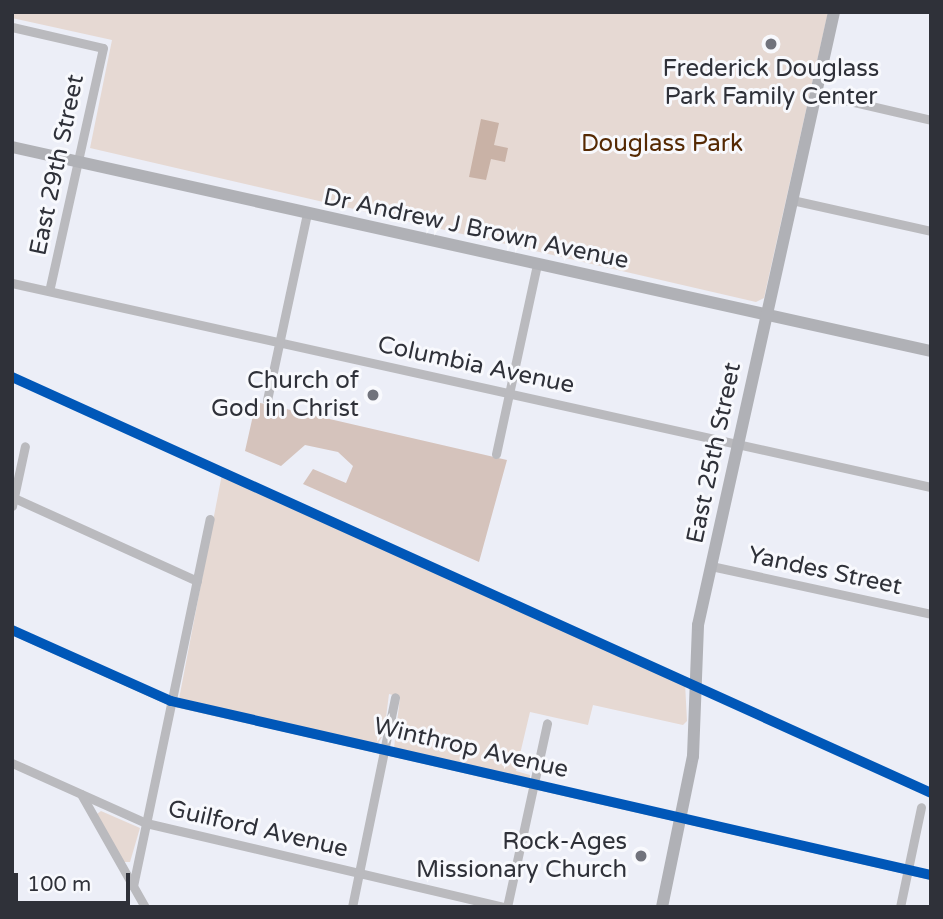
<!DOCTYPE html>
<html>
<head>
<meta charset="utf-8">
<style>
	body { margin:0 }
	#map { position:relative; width:943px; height:919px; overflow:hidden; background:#eceef7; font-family:"Varela Round",sans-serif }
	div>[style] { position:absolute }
	.green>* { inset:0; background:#e6d9d3 }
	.forest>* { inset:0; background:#d5c3bc }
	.water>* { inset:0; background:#c9b2a6 }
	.street>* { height:9px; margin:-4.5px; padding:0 4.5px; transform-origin:4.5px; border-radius:4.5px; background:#bababe }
	.secondary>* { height:12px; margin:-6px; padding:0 6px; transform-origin:6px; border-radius:6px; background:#b0b1b6 }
	.cycleway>* { height:10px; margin:-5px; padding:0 5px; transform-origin:5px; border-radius:5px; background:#0057b8 }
	.dots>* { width:19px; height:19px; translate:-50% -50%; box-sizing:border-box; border:4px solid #f8f9fd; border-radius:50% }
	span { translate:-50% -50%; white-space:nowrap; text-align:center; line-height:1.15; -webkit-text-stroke:6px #f8f9fd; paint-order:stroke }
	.poi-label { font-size:24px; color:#2f3139 }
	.right { translate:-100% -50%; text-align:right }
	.park-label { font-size:24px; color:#552903 }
	.street-label { font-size:24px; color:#2f3139 }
	.frame { position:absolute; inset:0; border:14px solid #2f3139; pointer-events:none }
	.scale { position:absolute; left:14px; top:873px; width:116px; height:32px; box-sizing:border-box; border:4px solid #2f3139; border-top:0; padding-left:9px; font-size:21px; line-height:24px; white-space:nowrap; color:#2f3139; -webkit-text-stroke:5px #f8f9fd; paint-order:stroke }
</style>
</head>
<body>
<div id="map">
	<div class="green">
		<i style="clip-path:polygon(12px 12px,828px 12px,764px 298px,756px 302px,90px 148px,112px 40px,12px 18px)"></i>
		<i style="clip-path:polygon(222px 474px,685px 683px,687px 721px,683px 725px,593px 705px,588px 725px,530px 712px,516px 771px,530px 775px,530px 779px,394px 748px,400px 697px,389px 694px,384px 733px,378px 744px,179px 699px)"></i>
		<i style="clip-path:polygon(101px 811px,140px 828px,130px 862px,124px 862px,97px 814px)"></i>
	</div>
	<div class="forest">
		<i style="clip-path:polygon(256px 402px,507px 460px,479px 562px,303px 484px,313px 469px,346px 483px,353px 466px,338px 452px,305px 445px,281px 466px,245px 451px)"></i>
	</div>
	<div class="water">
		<i style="clip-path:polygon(481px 119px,499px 123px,494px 145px,508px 148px,505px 162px,491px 159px,486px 180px,469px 177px)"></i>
	</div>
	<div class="street">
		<i style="left:12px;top:27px;width:93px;rotate:13deg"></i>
		<i style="left:103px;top:48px;width:249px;rotate:102.5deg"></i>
		<i style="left:815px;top:93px;width:119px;rotate:13.1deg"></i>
		<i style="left:792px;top:200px;width:142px;rotate:12.6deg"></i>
		<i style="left:12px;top:283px;width:941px;rotate:12.52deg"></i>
		<i style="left:267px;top:400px;width:191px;rotate:-77.9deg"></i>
		<i style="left:496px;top:454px;width:194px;rotate:-77.8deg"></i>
		<i style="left:12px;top:497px;width:203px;rotate:24.4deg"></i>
		<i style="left:12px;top:506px;width:61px;rotate:-77.8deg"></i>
		<i style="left:711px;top:566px;width:225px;rotate:12.3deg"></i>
		<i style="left:12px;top:630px;width:174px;rotate:24.1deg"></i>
		<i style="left:171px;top:701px;width:780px;rotate:12.9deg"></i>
		<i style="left:12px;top:763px;width:147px;rotate:24.1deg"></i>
		<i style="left:146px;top:823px;width:368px;rotate:13.2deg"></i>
		<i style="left:81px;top:794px;width:130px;rotate:60.5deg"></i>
		<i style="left:133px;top:886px;width:375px;rotate:-78.2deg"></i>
		<i style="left:352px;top:907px;width:214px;rotate:-78.4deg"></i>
		<i style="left:507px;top:907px;width:188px;rotate:-77.7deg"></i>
		<i style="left:900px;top:907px;width:102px;rotate:-78.1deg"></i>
	</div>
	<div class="secondary">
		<i style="left:12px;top:147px;width:941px;rotate:12.52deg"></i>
		<i style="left:662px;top:907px;width:154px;rotate:-78.4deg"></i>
		<i style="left:693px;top:756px;width:131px;rotate:-87.8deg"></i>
		<i style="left:698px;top:625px;width:628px;rotate:-77.49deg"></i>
	</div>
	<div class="cycleway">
		<i style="left:12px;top:377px;width:1009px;rotate:24.35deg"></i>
		<i style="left:12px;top:630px;width:174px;rotate:24.1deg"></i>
		<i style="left:171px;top:701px;width:780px;rotate:12.9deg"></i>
	</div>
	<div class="dots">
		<i style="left:771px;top:44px;background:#71737c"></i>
		<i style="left:373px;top:395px;background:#71737c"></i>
		<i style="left:641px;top:856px;background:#71737c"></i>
	</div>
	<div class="poi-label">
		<span style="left:771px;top:83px">Frederick Douglass<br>Park Family Center</span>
		<span class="right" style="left:359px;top:395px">Church of<br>God in Christ</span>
		<span class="right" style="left:627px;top:856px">Rock-Ages<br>Missionary Church</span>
	</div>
	<div class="park-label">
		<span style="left:662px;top:144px">Douglass Park</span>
	</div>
	<div class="street-label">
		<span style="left:57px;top:165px;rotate:-78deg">East 29th Street</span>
		<span style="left:476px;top:229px;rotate:12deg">Dr Andrew J Brown Avenue</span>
		<span style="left:476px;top:365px;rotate:12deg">Columbia Avenue</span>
		<span style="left:714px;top:453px;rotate:-78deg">East 25th Street</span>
		<span style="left:825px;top:571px;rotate:12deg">Yandes Street</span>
		<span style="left:471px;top:748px;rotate:13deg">Winthrop Avenue</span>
		<span style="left:258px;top:829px;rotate:13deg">Guilford Avenue</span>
	</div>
	<div class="frame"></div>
	<div class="scale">100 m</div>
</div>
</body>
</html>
